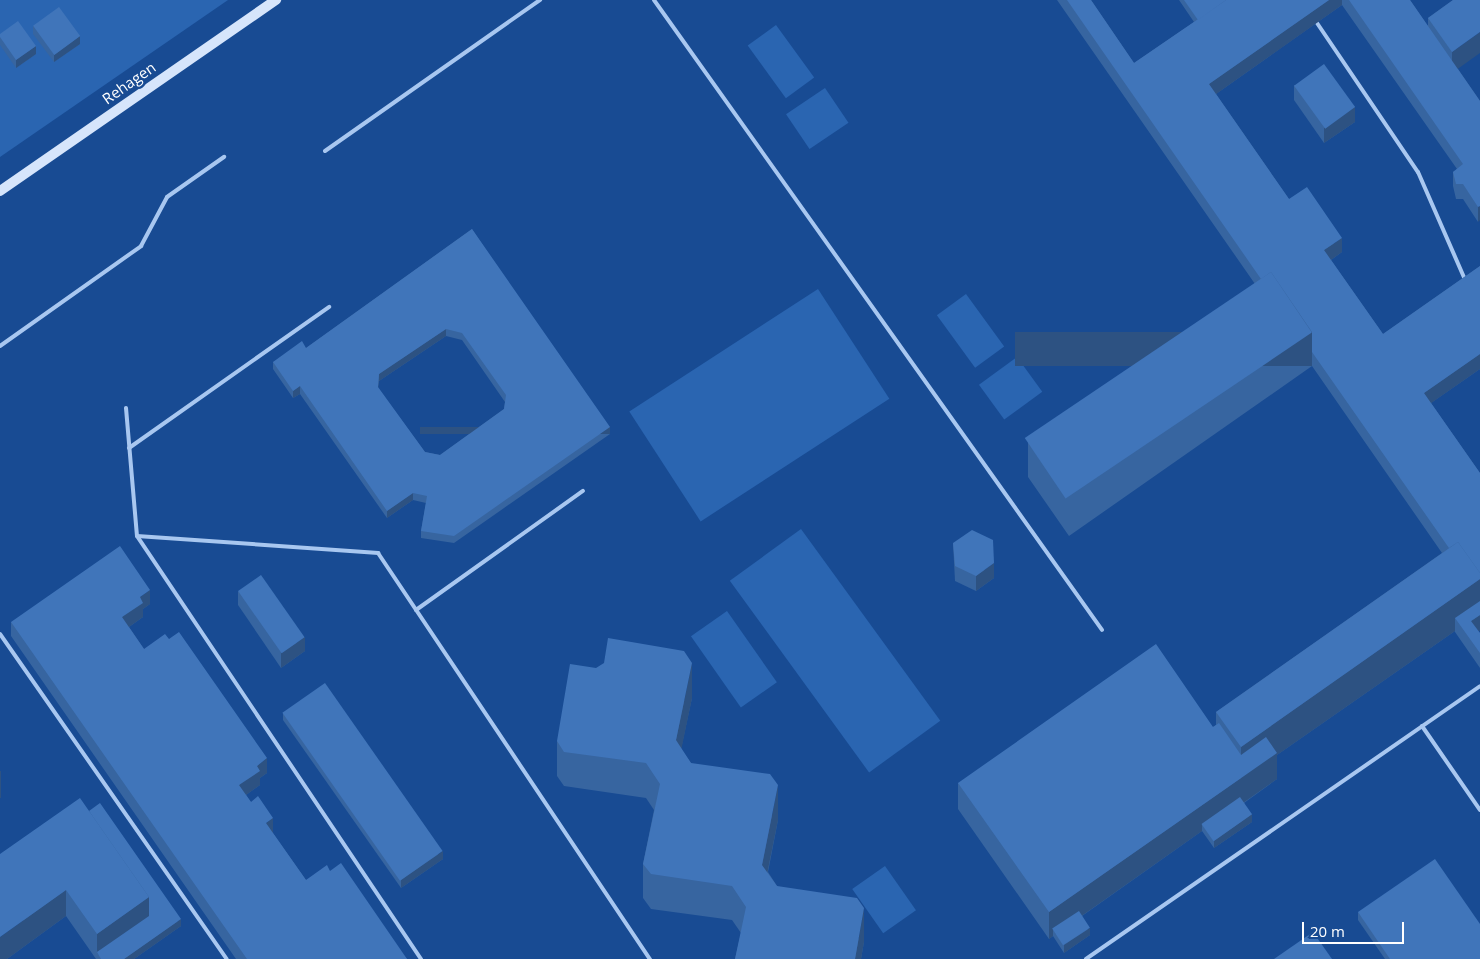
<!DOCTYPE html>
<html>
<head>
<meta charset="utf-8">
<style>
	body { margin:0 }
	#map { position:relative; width:1480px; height:959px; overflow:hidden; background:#184b93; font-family:"Open Sans",sans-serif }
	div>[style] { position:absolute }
	.green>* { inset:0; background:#2a65b1; transform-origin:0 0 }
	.lane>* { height:4px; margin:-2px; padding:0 2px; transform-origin:2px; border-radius:2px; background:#a8c7f0 }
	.secondary>* { height:10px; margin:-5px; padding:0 5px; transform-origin:5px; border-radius:5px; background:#d6e5fb }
	.wall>* { inset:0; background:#3765a0 }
	.shaded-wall>* { inset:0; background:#2d5282; transform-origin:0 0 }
	.building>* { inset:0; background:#4075ba; transform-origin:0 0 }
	span { translate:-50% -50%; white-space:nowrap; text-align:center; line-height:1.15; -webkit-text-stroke:5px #184b93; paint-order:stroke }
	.street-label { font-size:15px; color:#fff }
	.scale { position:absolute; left:1302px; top:922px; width:102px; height:22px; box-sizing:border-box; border:2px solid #fff; border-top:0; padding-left:6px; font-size:15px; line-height:18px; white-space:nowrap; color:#fff; -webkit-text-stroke:4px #184b93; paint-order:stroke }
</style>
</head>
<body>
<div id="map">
	<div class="green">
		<i style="clip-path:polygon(0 0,228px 0,0 157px)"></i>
		<i style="left:776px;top:25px;width:65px;height:35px;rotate:54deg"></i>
		<i style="left:825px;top:88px;width:42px;height:47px;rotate:56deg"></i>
		<i style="left:818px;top:289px;width:131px;height:225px;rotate:57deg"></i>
		<i style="left:966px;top:294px;width:65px;height:36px;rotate:54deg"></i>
		<i style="left:1017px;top:357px;width:43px;height:47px;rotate:54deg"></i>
		<i style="left:801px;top:529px;width:237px;height:88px;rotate:54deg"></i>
		<i style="left:727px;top:611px;width:87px;height:44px;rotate:55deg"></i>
		<i style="left:885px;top:866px;width:54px;height:40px;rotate:55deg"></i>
	</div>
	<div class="lane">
		<i style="left:654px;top:0;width:773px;rotate:54.58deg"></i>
		<i style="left:1317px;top:23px;width:180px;rotate:55.9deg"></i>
		<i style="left:1418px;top:172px;width:120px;rotate:66.4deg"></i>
		<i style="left:325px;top:151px;width:263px;rotate:-35.1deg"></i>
		<i style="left:0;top:346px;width:173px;rotate:-35.3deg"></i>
		<i style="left:141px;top:246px;width:55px;rotate:-62deg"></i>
		<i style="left:167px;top:197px;width:70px;rotate:-35.1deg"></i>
		<i style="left:126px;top:408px;width:128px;rotate:85.1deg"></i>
		<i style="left:129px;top:448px;width:245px;rotate:-35.2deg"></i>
		<i style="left:416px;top:610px;width:205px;rotate:-35.5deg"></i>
		<i style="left:0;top:634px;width:396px;rotate:55.1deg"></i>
		<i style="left:1422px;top:726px;width:102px;rotate:55.4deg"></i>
		<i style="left:421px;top:959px;width:509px;rotate:-123.88deg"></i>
		<i style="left:137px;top:536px;width:242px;rotate:4deg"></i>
		<i style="left:378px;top:553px;width:489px;rotate:56.2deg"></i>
		<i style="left:1086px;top:959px;width:479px;rotate:-34.7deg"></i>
	</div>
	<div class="secondary">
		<i style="left:0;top:191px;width:336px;rotate:-34.7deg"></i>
	</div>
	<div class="wall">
		<i style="clip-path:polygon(1057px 0,1091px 0,1134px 63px,1194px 22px,1179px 0,1410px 0,1428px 26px,1428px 18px,1453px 0,1458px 69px,1480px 101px,1478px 222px,1463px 199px,1456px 199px,1453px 186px,1453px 172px,1457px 169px,1342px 5px,1216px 94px,1289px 199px,1342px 252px,1331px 260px,1383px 334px,1480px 266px,1480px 369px,1431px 403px,1480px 473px,1480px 630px,1478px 631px,1480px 633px,1480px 668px,1455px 632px,1455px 631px,1277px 755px,1277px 779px,1244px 803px,1252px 822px,1214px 848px,1202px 831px,1082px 916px,1090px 935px,1064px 953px,1053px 936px,1049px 939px,958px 809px,958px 783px,1213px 727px,1216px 725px,1216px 712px,1442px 553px,1312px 366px,1069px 536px,1028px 477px,1028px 442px,1255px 284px)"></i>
		<i style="clip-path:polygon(33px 26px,80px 44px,54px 62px,33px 34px)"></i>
		<i style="clip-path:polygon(0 34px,36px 54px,16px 68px,0 45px)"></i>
		<i style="clip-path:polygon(1294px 85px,1355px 122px,1324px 143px,1294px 100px)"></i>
		<i style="clip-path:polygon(evenodd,472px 229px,610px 434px,454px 543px,421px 538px,421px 531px,426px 503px,413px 500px,387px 518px,300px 394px,293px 398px,273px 369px,273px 362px,306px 348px,472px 229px,446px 336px,462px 340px,505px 402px,504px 409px,440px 455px,425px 452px,378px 388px,379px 381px,446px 336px)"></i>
		<i style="clip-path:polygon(953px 543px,994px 578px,976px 591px,955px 581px)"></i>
		<i style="clip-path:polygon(238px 591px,305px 651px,281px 668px,238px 605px)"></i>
		<i style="clip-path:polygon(150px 604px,143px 609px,143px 617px,129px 627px,144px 649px,267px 773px,260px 778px,260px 785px,246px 795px,306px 880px,330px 871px,407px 959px,236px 959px,11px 636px,11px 622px)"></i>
		<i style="clip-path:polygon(692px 698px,681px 749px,691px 763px,778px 820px,768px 872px,777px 886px,864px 942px,861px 959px,735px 959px,741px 933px,732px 920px,651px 909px,643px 898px,643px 864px,654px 810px,646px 798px,564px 786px,557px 776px,557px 741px)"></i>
		<i style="clip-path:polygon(283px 713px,443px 859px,401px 888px,283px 720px)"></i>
		<i style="clip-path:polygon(89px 811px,181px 926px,134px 959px,96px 959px,66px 916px,7px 959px,0 959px)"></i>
		<i style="clip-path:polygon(1358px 912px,1480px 959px,1385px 959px,1358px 920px)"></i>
	</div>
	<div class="shaded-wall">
		<i style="clip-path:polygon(1329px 0,1342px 0,1342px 5px,1209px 99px,1209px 84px)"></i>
		<i style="clip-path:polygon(1480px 32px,1480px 53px,1452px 73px,1452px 52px)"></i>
		<i style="clip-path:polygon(80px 36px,80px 44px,54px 62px,54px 55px)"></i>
		<i style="clip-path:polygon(36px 46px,36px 54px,16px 68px,16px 60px)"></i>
		<i style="clip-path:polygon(1355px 107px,1355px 122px,1324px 143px,1324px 128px)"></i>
		<i style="clip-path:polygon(1480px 206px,1480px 220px,1478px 222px,1478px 207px)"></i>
		<i style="clip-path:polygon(1342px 238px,1342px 252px,1324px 265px,1324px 250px)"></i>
		<i style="clip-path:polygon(446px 329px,446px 336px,379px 381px,378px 395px,379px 374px)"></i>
		<i style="left:1312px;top:332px;width:34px;height:297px;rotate:90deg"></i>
		<i style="clip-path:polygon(1480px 354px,1480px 369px,1424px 408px,1424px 393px)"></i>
		<i style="clip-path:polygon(300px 386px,300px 394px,293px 398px,293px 391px)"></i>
		<i style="left:610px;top:427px;width:7px;height:190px;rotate:90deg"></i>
		<i style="clip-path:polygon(413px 493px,413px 500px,387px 518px,387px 511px)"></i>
		<i style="clip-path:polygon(994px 563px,994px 578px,976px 591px,976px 576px)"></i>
		<i style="clip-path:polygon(1480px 579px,1480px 613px,1455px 618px,1455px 631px,1277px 755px,1277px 779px,1206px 829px,1202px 824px,1202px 831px,1056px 934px,1053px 929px,1053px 936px,1049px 939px,1049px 912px,1241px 778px,1241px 747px)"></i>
		<i style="clip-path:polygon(150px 590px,150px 604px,143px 609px,143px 617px,122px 632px,122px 617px,140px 597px)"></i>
		<i style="clip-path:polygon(1480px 615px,1480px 630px,1471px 636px,1471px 621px)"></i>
		<i style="clip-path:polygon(305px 637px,305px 651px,281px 668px,281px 653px)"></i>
		<i style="clip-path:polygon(692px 663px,692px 698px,676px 775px,676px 740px)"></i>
		<i style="clip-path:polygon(267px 758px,267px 773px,260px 778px,260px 785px,239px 800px,239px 785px,257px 766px)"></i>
		<i style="left:0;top:771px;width:1px;height:27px"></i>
		<i style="clip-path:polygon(778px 785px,778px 820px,762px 899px,762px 865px)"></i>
		<i style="clip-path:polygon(1252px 814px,1252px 822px,1214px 848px,1214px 841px)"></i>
		<i style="clip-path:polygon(273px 818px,273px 833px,266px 838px,266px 823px)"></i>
		<i style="clip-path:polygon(443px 851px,443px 859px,401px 888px,401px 880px)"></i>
		<i style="clip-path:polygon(66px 890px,66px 916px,7px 959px,0 959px,0 937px)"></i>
		<i style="clip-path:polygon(149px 897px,149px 923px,97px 952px,97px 934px)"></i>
		<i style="clip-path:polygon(864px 908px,864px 942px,861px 959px,855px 959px)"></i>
		<i style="clip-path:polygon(181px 919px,181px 926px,134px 959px,124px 959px)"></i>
		<i style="clip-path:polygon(1090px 928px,1090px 935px,1064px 953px,1064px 945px)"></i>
	</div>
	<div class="building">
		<i style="clip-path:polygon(1067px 0,1091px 0,1134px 63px,1226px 0,1329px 0,1209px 84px,1289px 199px,1307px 187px,1342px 238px,1324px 250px,1383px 334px,1480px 266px,1480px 354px,1424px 393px,1480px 473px,1480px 573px,1458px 542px,1449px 548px,1312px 352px,1312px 332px,1271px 272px,1261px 279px)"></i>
		<i style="clip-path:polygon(1184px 0,1226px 0,1198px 20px)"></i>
		<i style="clip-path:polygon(1349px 0,1410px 0,1480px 101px,1480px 206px,1478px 207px,1463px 184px,1456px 184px,1453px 172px,1463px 164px)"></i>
		<i style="clip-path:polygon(1453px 0,1480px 0,1480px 32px,1452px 52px,1428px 18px)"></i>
		<i style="left:59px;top:7px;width:36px;height:32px;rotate:54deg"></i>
		<i style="clip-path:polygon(18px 21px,36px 46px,16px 60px,0 37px,0 34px)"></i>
		<i style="left:1324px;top:64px;width:53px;height:37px;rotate:54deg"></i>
		<i style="clip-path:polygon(evenodd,472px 229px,610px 427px,454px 536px,421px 531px,427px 496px,413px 493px,387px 511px,300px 386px,293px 391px,273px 362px,302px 341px,306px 348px,472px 229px,446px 329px,462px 333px,506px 395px,504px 409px,440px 455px,425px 452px,378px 387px,379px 374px,446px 329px)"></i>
		<i style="left:1271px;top:272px;width:73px;height:297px;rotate:56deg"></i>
		<i style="clip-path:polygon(972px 530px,993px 540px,994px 563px,976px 576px,955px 566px,953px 543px)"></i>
		<i style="clip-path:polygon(1458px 542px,1480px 573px,1480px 579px,1241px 747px,1216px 712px)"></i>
		<i style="clip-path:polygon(120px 546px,150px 590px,140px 597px,143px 603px,122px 617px,144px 649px,165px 634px,169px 639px,179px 632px,267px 758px,257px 766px,260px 771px,239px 785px,251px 802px,258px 796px,273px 818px,266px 823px,306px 880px,327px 865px,330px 871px,341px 863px,407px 959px,247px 959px,11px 622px)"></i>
		<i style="left:261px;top:575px;width:76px;height:28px;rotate:55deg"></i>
		<i style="clip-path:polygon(1480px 601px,1480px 615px,1471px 621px,1480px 633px,1480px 653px,1455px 618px)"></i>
		<i style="clip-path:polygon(608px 638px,684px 651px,692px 663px,676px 740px,691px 763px,770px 774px,778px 785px,762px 865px,777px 886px,857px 898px,864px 908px,855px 959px,735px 959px,746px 907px,732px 886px,651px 874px,643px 864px,660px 784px,646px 763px,564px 752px,557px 741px,570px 664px,596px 668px,604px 663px)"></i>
		<i style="clip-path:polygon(1156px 644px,1213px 727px,1219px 723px,1241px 755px,1266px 737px,1277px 753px,1049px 912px,958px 783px)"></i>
		<i style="left:325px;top:683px;width:205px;height:52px;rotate:55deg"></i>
		<i style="left:1240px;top:797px;width:21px;height:47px;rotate:55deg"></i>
		<i style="clip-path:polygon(80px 798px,149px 897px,97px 934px,66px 890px,0 937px,0 854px)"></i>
		<i style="clip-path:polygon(100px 803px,181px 919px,124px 959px,101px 959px,97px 952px,149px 916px,149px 897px,89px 811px)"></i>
		<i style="clip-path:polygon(1435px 859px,1480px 924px,1480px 959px,1390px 959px,1358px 912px)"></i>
		<i style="left:1079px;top:911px;width:20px;height:32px;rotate:57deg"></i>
		<i style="clip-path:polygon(1313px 932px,1332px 959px,1274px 959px)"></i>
	</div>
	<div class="street-label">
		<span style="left:129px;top:83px;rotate:-35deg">Rehagen</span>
	</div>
	<div class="scale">20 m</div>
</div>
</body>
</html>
